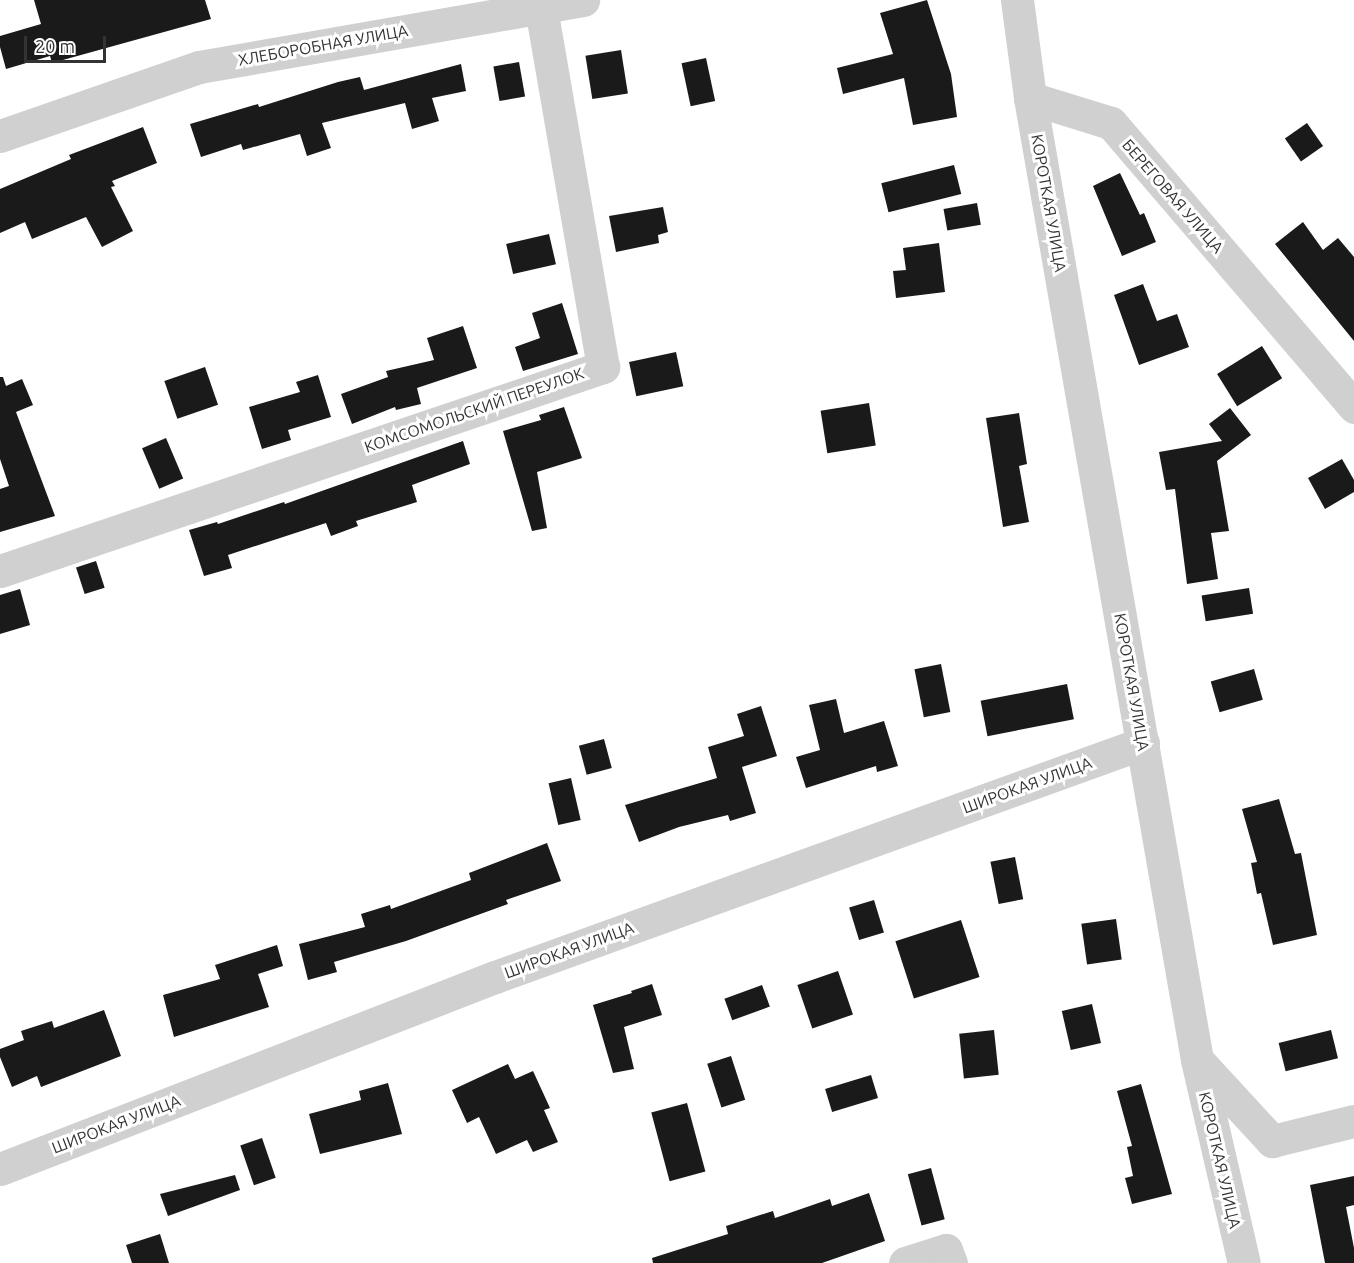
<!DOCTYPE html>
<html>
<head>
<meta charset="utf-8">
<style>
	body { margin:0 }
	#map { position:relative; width:1354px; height:1263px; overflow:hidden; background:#fff; font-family:Ubuntu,sans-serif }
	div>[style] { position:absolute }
	.building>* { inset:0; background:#1a1a1a; transform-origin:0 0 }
	.minor>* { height:33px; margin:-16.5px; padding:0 16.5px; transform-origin:16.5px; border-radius:16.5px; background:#d0d0d0 }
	span { translate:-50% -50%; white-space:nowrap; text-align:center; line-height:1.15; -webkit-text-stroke:6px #fff; paint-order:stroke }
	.street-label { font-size:16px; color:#333 }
	.scale { position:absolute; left:24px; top:36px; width:82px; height:27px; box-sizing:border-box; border:3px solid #333; border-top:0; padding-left:8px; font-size:18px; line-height:21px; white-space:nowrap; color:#333; -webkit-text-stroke:4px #fff; paint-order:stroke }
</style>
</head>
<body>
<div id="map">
	<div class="building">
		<i style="clip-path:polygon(34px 0,205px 0,211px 19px,52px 63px,50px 56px,6px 69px,0 47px,0 36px,41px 24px)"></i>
		<i style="clip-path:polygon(927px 0,951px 74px,957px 117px,913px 125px,904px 78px,843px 94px,837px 68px,893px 54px,880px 13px)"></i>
		<i style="left:621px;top:50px;width:44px;height:36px;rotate:81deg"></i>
		<i style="left:706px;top:58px;width:44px;height:25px;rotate:78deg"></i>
		<i style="left:519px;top:62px;width:35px;height:26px;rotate:80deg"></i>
		<i style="clip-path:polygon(461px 64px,466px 91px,432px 98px,439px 121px,412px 129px,405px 103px,322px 123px,331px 148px,307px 156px,300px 134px,243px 150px,241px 144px,201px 157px,190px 124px,258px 104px,259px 107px,338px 82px,360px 77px,364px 90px)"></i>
		<i style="left:1307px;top:123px;width:28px;height:27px;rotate:55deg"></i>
		<i style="clip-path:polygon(143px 127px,157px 163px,112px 181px,115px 186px,111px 187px,133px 231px,102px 247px,86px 217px,32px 239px,25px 222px,0 233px,0 189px,71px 159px,69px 155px)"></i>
		<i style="left:954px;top:165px;width:30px;height:75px;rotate:76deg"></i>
		<i style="clip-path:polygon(1120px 173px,1140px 215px,1144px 213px,1156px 242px,1122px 256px,1093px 186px)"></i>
		<i style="left:977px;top:203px;width:22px;height:34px;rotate:80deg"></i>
		<i style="clip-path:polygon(663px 207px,668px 232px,658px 235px,659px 243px,616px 252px,609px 216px)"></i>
		<i style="clip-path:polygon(1303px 222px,1323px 250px,1338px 238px,1354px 257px,1354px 341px,1275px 244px)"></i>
		<i style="left:549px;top:234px;width:31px;height:44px;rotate:77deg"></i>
		<i style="clip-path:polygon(939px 243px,945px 292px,896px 298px,893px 271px,906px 270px,903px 248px)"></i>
		<i style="clip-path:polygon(1143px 284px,1157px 321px,1177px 314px,1189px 347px,1139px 365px,1114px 295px)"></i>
		<i style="clip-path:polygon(562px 303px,578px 354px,523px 371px,515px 347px,540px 338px,532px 313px)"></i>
		<i style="clip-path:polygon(463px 326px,477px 368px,417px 388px,421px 404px,396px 410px,395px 407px,352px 424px,341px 394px,388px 377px,386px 371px,434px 360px,427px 338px)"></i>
		<i style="left:1262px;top:346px;width:38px;height:53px;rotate:58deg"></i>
		<i style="left:676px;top:352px;width:35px;height:48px;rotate:78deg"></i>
		<i style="left:205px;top:367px;width:40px;height:43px;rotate:71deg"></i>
		<i style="clip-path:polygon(318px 375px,331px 417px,288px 430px,291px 440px,262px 449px,249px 407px,300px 392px,296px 382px)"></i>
		<i style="clip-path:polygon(0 377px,3px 377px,6px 386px,22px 379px,33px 405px,16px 412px,55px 516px,0 532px,0 489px,9px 486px,0 459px)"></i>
		<i style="left:869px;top:403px;width:43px;height:49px;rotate:81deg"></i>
		<i style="clip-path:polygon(564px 407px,582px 458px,537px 472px,547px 528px,532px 531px,503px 431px,541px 420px,539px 415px)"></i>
		<i style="clip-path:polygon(1230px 408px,1251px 435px,1217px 461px,1229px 531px,1211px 533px,1218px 579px,1187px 584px,1175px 489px,1166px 490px,1159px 452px,1222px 441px,1209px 424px)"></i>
		<i style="clip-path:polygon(1019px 413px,1027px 464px,1019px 466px,1029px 522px,1003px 527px,986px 418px)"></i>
		<i style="left:166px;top:438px;width:44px;height:26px;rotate:67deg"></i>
		<i style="clip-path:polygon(463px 441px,470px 464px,412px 485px,417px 502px,356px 521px,358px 526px,331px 536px,326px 523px,228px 555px,232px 568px,204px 576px,189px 530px,217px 522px,218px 524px,284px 502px,285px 504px)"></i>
		<i style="clip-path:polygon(1342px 459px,1354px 480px,1354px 492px,1325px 509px,1308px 478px)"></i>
		<i style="left:96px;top:561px;width:28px;height:21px;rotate:72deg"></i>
		<i style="left:1249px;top:588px;width:26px;height:48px;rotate:81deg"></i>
		<i style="clip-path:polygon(20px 589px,30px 625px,0 634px,0 595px)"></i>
		<i style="left:941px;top:664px;width:49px;height:27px;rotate:79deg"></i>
		<i style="left:1254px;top:669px;width:32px;height:45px;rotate:74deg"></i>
		<i style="left:1067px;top:684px;width:36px;height:88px;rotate:79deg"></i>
		<i style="clip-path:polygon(836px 699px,844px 733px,884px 721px,898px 766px,877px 772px,876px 766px,806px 788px,796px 757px,820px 750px,809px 705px)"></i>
		<i style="clip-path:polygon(761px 706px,777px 756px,742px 767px,756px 813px,730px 821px,728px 815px,679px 827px,639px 842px,625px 805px,717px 778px,708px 747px,744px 736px,737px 714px)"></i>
		<i style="left:604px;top:739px;width:30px;height:26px;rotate:75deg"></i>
		<i style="left:571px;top:778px;width:43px;height:23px;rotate:77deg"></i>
		<i style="clip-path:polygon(1279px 799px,1295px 854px,1301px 853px,1317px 935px,1273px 945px,1261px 893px,1257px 894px,1251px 863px,1257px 862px,1242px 809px)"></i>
		<i style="clip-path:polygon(547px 843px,561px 881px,506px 900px,508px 904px,406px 941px,334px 962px,337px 972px,308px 980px,299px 944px,365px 927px,361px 914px,390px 905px,391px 909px,471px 880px,469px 873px)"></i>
		<i style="left:1015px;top:857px;width:43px;height:25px;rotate:79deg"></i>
		<i style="left:874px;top:900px;width:34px;height:26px;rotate:73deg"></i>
		<i style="left:1116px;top:919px;width:41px;height:35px;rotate:82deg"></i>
		<i style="left:961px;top:920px;width:60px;height:69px;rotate:72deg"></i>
		<i style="clip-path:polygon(277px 945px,283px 966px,258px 974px,269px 1007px,174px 1037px,163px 995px,220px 979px,215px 965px)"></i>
		<i style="left:838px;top:971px;width:46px;height:43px;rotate:71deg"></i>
		<i style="clip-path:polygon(652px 984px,662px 1015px,624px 1027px,634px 1069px,613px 1073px,593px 1005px,632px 993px,631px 991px)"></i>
		<i style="left:762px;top:985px;width:23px;height:40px;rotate:70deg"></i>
		<i style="left:1092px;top:1004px;width:40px;height:31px;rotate:77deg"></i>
		<i style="clip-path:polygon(104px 1010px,121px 1056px,41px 1087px,37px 1076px,12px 1087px,0 1057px,0 1049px,24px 1040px,21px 1031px,52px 1021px,54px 1028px)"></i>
		<i style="left:994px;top:1030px;width:45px;height:35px;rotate:84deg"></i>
		<i style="left:1331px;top:1030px;width:29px;height:54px;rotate:76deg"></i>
		<i style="left:731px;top:1056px;width:46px;height:25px;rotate:72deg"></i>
		<i style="clip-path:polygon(508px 1064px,515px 1079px,533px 1071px,550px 1108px,544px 1110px,558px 1142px,533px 1152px,527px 1140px,496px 1154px,479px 1117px,467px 1123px,452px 1090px)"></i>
		<i style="left:871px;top:1075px;width:24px;height:48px;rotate:73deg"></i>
		<i style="clip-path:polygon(388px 1083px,402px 1134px,320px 1154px,309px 1114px,361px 1100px,359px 1091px)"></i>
		<i style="clip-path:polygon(1141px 1084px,1172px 1194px,1132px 1204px,1125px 1178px,1133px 1176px,1127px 1147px,1132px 1146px,1117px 1091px)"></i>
		<i style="left:687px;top:1103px;width:71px;height:37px;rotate:75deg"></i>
		<i style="left:262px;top:1138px;width:42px;height:23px;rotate:71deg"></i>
		<i style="left:931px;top:1168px;width:53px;height:24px;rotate:75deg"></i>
		<i style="clip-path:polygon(235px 1175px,240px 1190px,168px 1216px,160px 1194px)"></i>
		<i style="clip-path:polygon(1354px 1176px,1354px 1205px,1346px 1207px,1354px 1248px,1354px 1263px,1325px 1263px,1310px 1185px)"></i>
		<i style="clip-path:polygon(869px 1193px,885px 1241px,822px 1263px,653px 1263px,652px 1258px,728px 1234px,726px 1226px,773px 1211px,775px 1218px,830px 1199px,832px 1206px)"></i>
		<i style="clip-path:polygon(160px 1234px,169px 1263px,132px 1263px,126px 1245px)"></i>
	</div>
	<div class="minor">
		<i style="left:1017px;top:0;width:99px;rotate:82.4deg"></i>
		<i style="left:1030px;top:98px;width:85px;rotate:17.2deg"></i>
		<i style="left:1111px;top:123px;width:374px;rotate:49.4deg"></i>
		<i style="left:1030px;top:98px;width:976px;rotate:80.15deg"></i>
		<i style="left:1197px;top:1060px;width:208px;rotate:77deg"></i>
		<i style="left:0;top:136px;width:211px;rotate:-19.1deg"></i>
		<i style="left:199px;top:67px;width:390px;rotate:-9.9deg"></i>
		<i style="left:0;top:571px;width:637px;rotate:-18.69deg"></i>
		<i style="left:603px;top:367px;width:365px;rotate:-99.8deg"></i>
		<i style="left:1199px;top:1062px;width:108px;rotate:47.3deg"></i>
		<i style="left:1272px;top:1141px;width:84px;rotate:-13.7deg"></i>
		<i style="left:0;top:1169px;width:531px;rotate:-21.2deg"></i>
		<i style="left:495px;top:977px;width:689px;rotate:-19.86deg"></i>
		<i style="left:905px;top:1263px;width:43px;rotate:-17.6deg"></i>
		<i style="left:946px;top:1250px;width:14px;rotate:69deg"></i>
	</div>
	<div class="street-label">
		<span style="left:323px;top:45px;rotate:-10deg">ХЛЕБОРОБНАЯ УЛИЦА</span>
		<span style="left:1173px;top:196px;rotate:49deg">БЕРЕГОВАЯ УЛИЦА</span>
		<span style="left:1049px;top:203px;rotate:80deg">КОРОТКАЯ УЛИЦА</span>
		<span style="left:474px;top:410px;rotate:-19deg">КОМСОМОЛЬСКИЙ ПЕРЕУЛОК</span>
		<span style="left:1132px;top:682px;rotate:80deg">КОРОТКАЯ УЛИЦА</span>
		<span style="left:1027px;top:785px;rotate:-20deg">ШИРОКАЯ УЛИЦА</span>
		<span style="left:569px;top:950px;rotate:-20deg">ШИРОКАЯ УЛИЦА</span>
		<span style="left:116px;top:1124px;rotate:-21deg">ШИРОКАЯ УЛИЦА</span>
		<span style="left:1220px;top:1160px;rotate:77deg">КОРОТКАЯ УЛИЦА</span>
	</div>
	<div class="scale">20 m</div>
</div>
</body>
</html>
